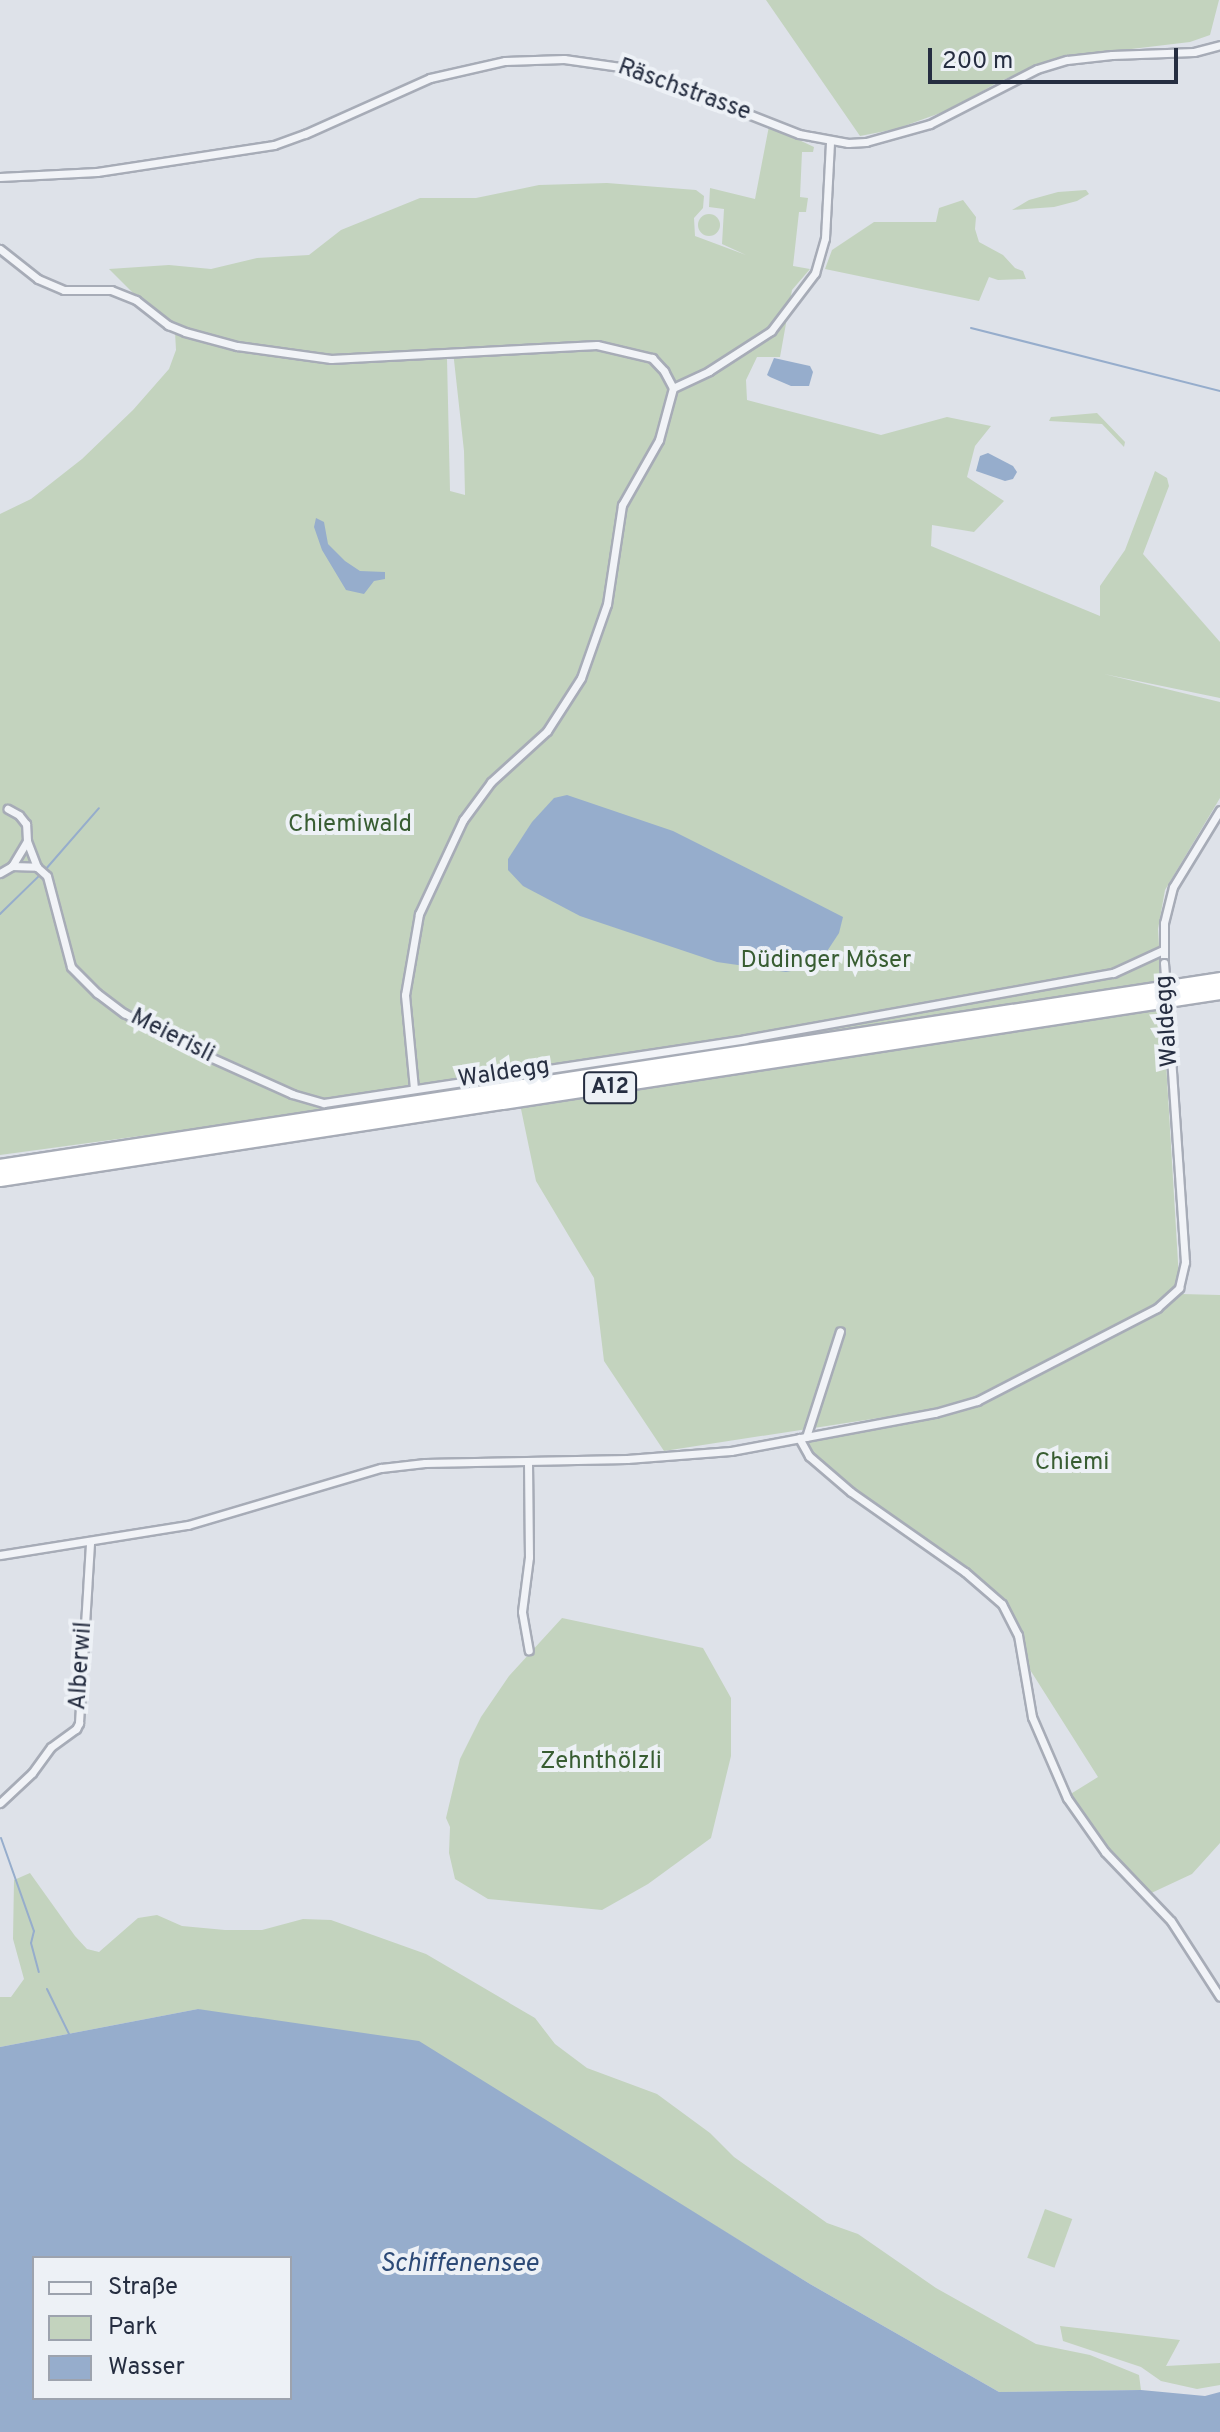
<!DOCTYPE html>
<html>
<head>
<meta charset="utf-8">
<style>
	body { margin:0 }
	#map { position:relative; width:1220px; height:2432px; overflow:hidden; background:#dee2e9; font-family:Overpass,sans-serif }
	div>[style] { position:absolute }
	.green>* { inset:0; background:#c3d3be; transform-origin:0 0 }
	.round { border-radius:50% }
	.water>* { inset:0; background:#96adcc }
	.stream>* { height:2px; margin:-1px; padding:0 1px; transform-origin:1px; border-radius:1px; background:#96adcc }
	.roads { filter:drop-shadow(2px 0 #a7acb7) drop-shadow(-2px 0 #a7acb7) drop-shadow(0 2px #a7acb7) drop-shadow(0 -2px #a7acb7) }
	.street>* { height:7px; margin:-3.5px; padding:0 3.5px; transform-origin:3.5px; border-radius:3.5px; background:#f1f3f7 }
	.highway>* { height:14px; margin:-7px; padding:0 7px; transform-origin:7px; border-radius:7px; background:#fff }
	.bridges { filter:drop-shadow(2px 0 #a7acb7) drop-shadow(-2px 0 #a7acb7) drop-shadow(0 2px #a7acb7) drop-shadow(0 -2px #a7acb7) }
	.street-bridge>* { height:7px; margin:-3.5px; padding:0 3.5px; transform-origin:3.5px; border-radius:3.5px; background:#f1f3f7 }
	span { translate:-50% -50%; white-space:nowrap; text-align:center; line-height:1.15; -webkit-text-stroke:8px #edf1f6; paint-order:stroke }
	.shield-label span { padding:2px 6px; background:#edf1f6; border:2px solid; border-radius:6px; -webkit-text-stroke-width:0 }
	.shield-label { font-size:22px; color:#262e41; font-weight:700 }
	.street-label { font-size:24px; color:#262e41 }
	.park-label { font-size:24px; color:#385d32 }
	.water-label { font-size:26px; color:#2d4a77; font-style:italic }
	.legend { position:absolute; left:32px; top:2256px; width:260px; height:144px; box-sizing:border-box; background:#edf1f6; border:2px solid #9da3ae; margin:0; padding:10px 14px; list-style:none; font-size:24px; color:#262e41 }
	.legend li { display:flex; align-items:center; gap:16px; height:40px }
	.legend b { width:40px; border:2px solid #9da3ae }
	.scale { position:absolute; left:928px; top:48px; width:250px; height:36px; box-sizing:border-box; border:4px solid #262e41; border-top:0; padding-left:10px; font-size:24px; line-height:28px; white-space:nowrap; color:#262e41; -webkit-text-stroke:6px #edf1f6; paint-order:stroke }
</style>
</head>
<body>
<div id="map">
	<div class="green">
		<i style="clip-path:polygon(766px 0,1219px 0,1210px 35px,1190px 42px,1056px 58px,998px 82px,954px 108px,896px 129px,860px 136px)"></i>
		<i style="clip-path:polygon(769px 126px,814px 147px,813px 152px,802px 152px,800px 197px,808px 198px,806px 212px,799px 212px,793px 266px,810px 269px,792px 290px,780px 357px,757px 357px,746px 380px,747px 400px,881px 435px,947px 417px,991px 426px,975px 446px,967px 477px,1004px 501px,974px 532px,932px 525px,931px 546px,1100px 616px,1100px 586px,1125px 550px,1155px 471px,1167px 478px,1169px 486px,1143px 554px,1220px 642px,1220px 698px,1104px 674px,1220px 702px,1220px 798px,1165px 890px,1158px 929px,1179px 1279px,1170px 1294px,1151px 1306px,1157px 1313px,1181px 1294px,1220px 1295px,1220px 1843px,1192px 1874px,1147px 1895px,1105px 1848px,1069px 1795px,1098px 1777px,1027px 1665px,1021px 1634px,1004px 1601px,968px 1568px,851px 1490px,820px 1465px,805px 1441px,884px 1425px,885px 1417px,664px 1451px,604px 1361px,594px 1278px,536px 1181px,516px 1085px,0 1155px,0 514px,31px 499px,82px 459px,133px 410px,169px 369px,176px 350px,175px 332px,255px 352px,336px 363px,447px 358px,450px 491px,465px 495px,464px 451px,453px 351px,332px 357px,236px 342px,159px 319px,109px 269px,169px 265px,211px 269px,257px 258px,309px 255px,341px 230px,420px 198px,476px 198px,539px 185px,607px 183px,696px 190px,704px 196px,703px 208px,694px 218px,695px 236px,746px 255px,722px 244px,724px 209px,709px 207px,710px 188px,755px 199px)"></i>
		<i style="clip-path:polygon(1086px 190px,1089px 194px,1077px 201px,1054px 207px,1012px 210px,1029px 200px,1058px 192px)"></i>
		<i style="clip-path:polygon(963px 200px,976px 217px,975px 229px,979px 242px,1003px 255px,1015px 268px,1023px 271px,1026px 279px,998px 280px,989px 277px,979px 301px,825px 269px,832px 250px,874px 222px,936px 222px,939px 208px)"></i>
		<i class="round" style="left:698px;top:214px;width:22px;height:22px"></i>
		<i style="clip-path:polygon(1097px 413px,1125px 442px,1124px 447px,1102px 424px,1049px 421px,1051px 417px)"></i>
		<i style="clip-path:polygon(562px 1618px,703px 1648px,731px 1698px,731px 1756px,711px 1838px,648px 1884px,602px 1910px,488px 1899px,455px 1879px,449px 1853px,450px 1827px,446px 1818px,460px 1759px,481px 1717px,509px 1676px)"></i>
		<i style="clip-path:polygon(30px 1873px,75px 1936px,87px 1949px,99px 1952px,138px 1918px,157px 1915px,182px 1926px,225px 1930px,262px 1930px,303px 1919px,331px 1920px,426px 1954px,535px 2018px,555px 2044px,587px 2068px,657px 2094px,710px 2133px,734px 2157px,827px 2223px,858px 2234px,936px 2288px,1036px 2344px,1090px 2355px,1139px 2375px,1141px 2390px,999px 2392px,810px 2284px,649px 2185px,198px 2009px,0 2047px,0 1997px,11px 1997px,24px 1979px,13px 1939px,14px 1880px)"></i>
		<i style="left:1045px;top:2209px;width:29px;height:52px;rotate:20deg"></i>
		<i style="clip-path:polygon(1060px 2326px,1180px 2340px,1166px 2366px,1220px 2363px,1220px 2385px,1197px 2389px,1161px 2381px,1141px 2367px,1063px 2341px)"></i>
	</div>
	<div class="water">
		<i style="clip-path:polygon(774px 358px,810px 366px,813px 372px,809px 386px,791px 386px,770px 377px,767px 375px)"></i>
		<i style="clip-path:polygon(988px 453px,1013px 466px,1017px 472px,1013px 479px,1005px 481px,976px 471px,980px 456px)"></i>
		<i style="clip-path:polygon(316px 518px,324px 522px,328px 544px,345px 561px,360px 571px,385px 572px,385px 579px,374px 581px,364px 594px,346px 590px,322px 550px,314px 527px)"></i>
		<i style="clip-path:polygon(567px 795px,673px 831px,798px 894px,843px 917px,839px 933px,822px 959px,806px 968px,786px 972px,717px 962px,580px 916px,523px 886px,508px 870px,508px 859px,532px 822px,554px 798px)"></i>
		<i style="clip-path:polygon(evenodd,198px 2009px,419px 2041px,810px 2284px,999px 2392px,1141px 2390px,1205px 2396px,1220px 2392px,1220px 2432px,0 2432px,0 2047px,198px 2009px,34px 2258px,290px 2258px,290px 2398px,34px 2398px,34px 2258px)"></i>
	</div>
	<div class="stream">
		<i style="left:971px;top:328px;width:257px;rotate:14.2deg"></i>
		<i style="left:45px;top:870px;width:82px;rotate:-48.9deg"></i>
		<i style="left:0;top:914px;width:56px;rotate:-44.3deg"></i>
		<i style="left:1px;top:1838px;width:99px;rotate:70.5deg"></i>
		<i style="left:34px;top:1931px;width:12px;rotate:104deg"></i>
		<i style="left:31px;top:1943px;width:30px;rotate:75deg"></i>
		<i style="left:47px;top:1989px;width:50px;rotate:63.9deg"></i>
	</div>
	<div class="roads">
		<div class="street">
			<i style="left:0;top:177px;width:97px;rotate:-3deg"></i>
			<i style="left:97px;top:172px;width:179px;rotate:-8.7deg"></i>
			<i style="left:274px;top:145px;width:33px;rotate:-20deg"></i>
			<i style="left:305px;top:134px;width:137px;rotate:-24.1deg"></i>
			<i style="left:430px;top:78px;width:77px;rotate:-12.8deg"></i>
			<i style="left:505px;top:61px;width:59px;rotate:-1.9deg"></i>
			<i style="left:564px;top:59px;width:71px;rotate:8.1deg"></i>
			<i style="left:634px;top:69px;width:177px;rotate:21.5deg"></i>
			<i style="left:799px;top:134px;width:50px;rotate:10.4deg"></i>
			<i style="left:848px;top:143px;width:18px;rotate:-3deg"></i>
			<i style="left:866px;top:142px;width:66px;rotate:-15.7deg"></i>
			<i style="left:930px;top:124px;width:120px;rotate:-27.2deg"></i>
			<i style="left:1037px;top:69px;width:31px;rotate:-17deg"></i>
			<i style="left:1067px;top:60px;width:45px;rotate:-6.3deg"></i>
			<i style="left:1112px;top:55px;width:82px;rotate:-2.1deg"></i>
			<i style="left:1194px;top:52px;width:27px;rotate:-15deg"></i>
			<i style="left:0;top:249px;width:48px;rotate:38.3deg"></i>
			<i style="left:38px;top:279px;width:28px;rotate:23deg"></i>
			<i style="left:64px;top:290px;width:47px"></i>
			<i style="left:111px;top:290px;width:27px;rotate:22deg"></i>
			<i style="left:136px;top:300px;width:41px;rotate:38deg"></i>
			<i style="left:168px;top:325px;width:18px;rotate:22deg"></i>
			<i style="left:185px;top:332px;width:54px;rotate:15.1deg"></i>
			<i style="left:237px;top:346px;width:95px;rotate:7.9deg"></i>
			<i style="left:331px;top:359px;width:266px;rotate:-3deg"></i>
			<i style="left:597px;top:345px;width:57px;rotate:13.3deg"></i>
			<i style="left:652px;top:358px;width:18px;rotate:47deg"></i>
			<i style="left:664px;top:371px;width:19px;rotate:62deg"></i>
			<i style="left:673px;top:388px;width:54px;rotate:105.1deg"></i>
			<i style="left:659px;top:440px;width:75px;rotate:119.6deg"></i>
			<i style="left:622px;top:505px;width:100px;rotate:98.6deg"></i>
			<i style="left:607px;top:604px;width:78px;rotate:109.4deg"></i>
			<i style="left:581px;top:678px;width:63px;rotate:122.7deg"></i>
			<i style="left:547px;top:731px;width:76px;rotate:137.7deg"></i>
			<i style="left:491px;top:782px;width:47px;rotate:126.4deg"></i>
			<i style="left:463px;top:820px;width:104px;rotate:115.1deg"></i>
			<i style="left:419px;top:914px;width:82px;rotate:99.8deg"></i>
			<i style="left:405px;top:995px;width:94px;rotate:84.5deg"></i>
			<i style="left:673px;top:388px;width:40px;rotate:-25deg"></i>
			<i style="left:709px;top:371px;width:74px;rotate:-32.8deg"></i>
			<i style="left:771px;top:331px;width:73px;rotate:-52.8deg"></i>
			<i style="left:815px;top:273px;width:36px;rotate:-74deg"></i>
			<i style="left:825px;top:238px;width:95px;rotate:-87deg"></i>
			<i style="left:27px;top:841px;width:28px;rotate:69deg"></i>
			<i style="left:12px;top:866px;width:25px;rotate:2deg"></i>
			<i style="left:37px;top:867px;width:13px;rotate:42deg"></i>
			<i style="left:47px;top:876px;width:94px;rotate:75.2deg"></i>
			<i style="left:71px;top:967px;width:37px;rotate:45deg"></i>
			<i style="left:97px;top:993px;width:34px;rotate:37deg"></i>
			<i style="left:124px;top:1013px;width:65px;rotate:28.5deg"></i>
			<i style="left:181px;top:1044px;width:122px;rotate:24.2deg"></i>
			<i style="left:292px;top:1094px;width:33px;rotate:16deg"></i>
			<i style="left:324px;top:1103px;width:426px;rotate:-8.6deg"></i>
			<i style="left:745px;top:1039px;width:374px;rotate:-10.2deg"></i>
			<i style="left:1113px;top:973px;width:55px;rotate:-24.7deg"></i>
			<i style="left:0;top:873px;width:14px;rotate:-30deg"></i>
			<i style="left:12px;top:866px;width:29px;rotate:-59deg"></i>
			<i style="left:27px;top:841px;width:17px;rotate:-93deg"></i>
			<i style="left:26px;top:824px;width:11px;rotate:-128deg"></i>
			<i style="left:19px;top:815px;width:13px;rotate:-151deg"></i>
			<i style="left:1164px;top:963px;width:40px;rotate:-90deg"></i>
			<i style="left:1164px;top:923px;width:37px;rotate:-76deg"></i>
			<i style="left:1173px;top:887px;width:90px;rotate:-58.6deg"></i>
			<i style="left:806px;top:1437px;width:111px;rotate:-72.2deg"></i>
			<i style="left:799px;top:1438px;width:21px;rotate:61deg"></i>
			<i style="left:809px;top:1456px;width:55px;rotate:40.6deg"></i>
			<i style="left:851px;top:1492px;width:139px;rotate:35.1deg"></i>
			<i style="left:965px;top:1572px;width:49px;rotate:40.9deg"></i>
			<i style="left:1002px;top:1604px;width:35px;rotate:63deg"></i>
			<i style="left:1018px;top:1635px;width:83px;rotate:80.3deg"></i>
			<i style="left:1032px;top:1717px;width:88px;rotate:66.6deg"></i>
			<i style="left:1067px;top:1798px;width:66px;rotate:54.9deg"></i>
			<i style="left:1105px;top:1852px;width:95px;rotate:46.3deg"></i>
			<i style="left:1171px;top:1921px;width:90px;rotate:57.2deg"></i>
			<i style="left:528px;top:1462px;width:95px;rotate:89.4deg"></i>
			<i style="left:529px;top:1557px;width:55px;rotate:97.3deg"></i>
			<i style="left:522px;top:1612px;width:39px;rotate:80deg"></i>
			<i style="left:0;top:1555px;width:190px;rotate:-9.1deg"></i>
			<i style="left:188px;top:1525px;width:201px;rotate:-16.5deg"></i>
			<i style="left:381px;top:1468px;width:44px;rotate:-6.5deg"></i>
			<i style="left:425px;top:1463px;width:202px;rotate:-1.1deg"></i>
			<i style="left:627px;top:1459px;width:104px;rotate:-4.4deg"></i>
			<i style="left:731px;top:1451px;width:208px;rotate:-10.6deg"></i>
			<i style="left:935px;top:1413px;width:44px;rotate:-15.9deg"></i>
			<i style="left:977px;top:1401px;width:203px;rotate:-27.3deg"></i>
			<i style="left:1157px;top:1308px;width:30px;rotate:-42deg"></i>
			<i style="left:1179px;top:1288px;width:27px;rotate:-77deg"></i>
			<i style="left:1185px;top:1262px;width:235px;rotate:-93.9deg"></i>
			<i style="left:0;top:1803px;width:44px;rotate:-43.2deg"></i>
			<i style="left:32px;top:1773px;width:32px;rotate:-54deg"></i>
			<i style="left:51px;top:1747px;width:31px;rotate:-36deg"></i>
			<i style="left:76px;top:1729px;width:7px;rotate:-63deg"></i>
			<i style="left:79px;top:1723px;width:181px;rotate:-86.5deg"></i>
		</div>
		<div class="highway">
			<i style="left:0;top:1167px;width:1234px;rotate:-8.71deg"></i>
			<i style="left:0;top:1179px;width:1234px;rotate:-8.71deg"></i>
		</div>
	</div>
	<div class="bridges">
		<div class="street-bridge">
			<i style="left:1164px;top:963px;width:65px;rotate:85.6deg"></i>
		</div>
	</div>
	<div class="shield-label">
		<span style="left:610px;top:1088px">A12</span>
	</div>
	<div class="street-label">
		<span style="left:684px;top:91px;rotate:20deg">Räschstrasse</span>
		<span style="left:1168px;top:1021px;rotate:-94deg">Waldegg</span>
		<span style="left:172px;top:1037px;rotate:27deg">Meierisli</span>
		<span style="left:504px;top:1074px;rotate:-9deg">Waldegg</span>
		<span style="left:82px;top:1666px;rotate:-86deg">Alberwil</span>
	</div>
	<div class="park-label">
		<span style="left:350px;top:826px">Chiemiwald</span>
		<span style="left:826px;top:962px">Düdinger Möser</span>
		<span style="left:1072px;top:1464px">Chiemi</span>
		<span style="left:601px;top:1763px">Zehnthölzli</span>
	</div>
	<div class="water-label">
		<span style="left:459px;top:2265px">Schiffenensee</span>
	</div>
	<ul class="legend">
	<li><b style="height:10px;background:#f1f3f7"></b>Straße</li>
	<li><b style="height:22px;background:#c3d3be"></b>Park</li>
	<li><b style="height:22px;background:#96adcc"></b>Wasser</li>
	</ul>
	<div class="scale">200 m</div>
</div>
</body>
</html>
